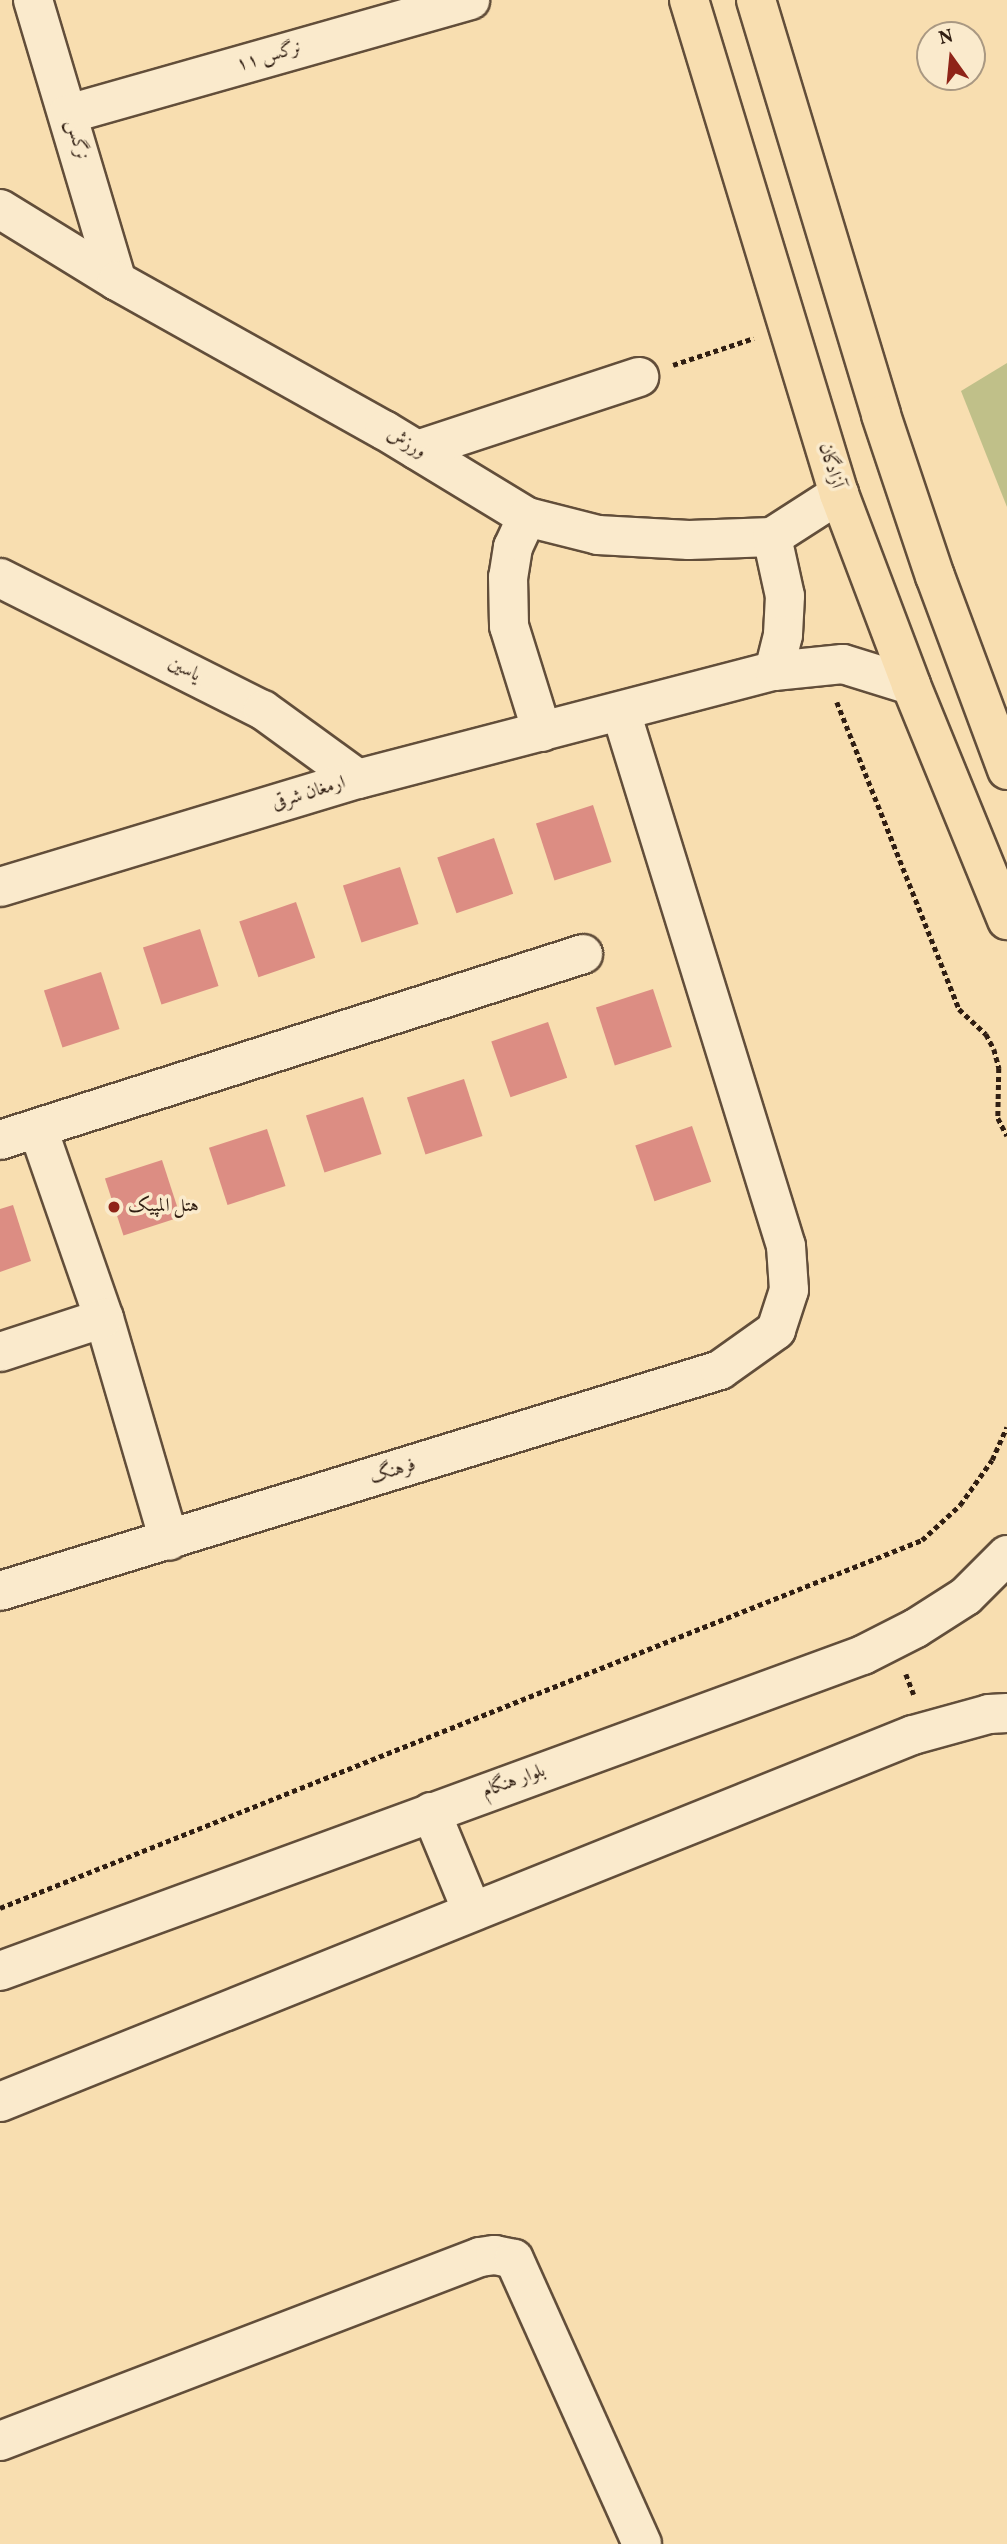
<!DOCTYPE html>
<html>
<head>
<meta charset="utf-8">
<style>
	body { margin:0 }
	#map { position:relative; width:1007px; height:2544px; overflow:hidden; background:#f8deb0; font-family:Vollkorn,Amiri,serif }
	div>[style] { position:absolute }
	.green>* { inset:0; background:#c0c089 }
	.building>* { inset:0; background:#dc8d83; transform-origin:0 0 }
	.path>* { height:4.5px; margin-top:-2.25px; transform-origin:0; background:repeating-linear-gradient(90deg,#301e12 0 5px,transparent 0 8.5px) }
	.roads { filter:drop-shadow(2px 0 #624e3a) drop-shadow(-2px 0 #624e3a) drop-shadow(0 2px #624e3a) drop-shadow(0 -2px #624e3a) }
	.minor>* { height:38px; margin:-19px; padding:0 19px; transform-origin:19px; border-radius:19px; background:#faeacc }
	.tertiary>* { height:38px; margin:-19px; padding:0 19px; transform-origin:19px; border-radius:19px; background:#faeacc }
	.secondary>* { height:38px; margin:-19px; padding:0 19px; transform-origin:19px; border-radius:19px; background:#faeacc }
	.primary>* { height:38px; margin:-19px; padding:0 19px; transform-origin:19px; border-radius:19px; background:#f8deb0 }
	.dots>* { width:19px; height:19px; translate:-50% -50%; box-sizing:border-box; border:4px solid #faeacc; border-radius:50% }
	span { translate:-50% -50%; white-space:nowrap; text-align:center; line-height:1.15; -webkit-text-stroke:7px #faeacc; paint-order:stroke }
	.street-label { font-size:19px; color:#301e12 }
	.poi-label { font-size:19px; color:#301e12 }
	.left { translate:0 -50%; text-align:left }
	.north { position:absolute; left:916px; top:21px; width:70px; height:70px; box-sizing:border-box; background:#faeacc; border:2px solid #a99882; border-radius:50%; rotate:345deg; font-size:19px; font-weight:700; line-height:28px; text-align:center; color:#301e12 }
	.north::after { content:''; display:block; margin:auto; width:24px; height:32px; background:#8f2418; clip-path:polygon(50% 0,100% 100%,50% 72%,0 100%) }
</style>
</head>
<body>
<div id="map">
	<div class="green">
		<i style="clip-path:polygon(1007px 363px,1007px 507px,961px 391px)"></i>
	</div>
	<div class="building">
		<i style="left:593px;top:805px;width:60px;height:60px;rotate:72deg"></i>
		<i style="left:494px;top:838px;width:59px;height:60px;rotate:71deg"></i>
		<i style="left:400px;top:867px;width:60px;height:60px;rotate:72deg"></i>
		<i style="left:296px;top:902px;width:59px;height:60px;rotate:71deg"></i>
		<i style="left:200px;top:929px;width:60px;height:60px;rotate:72deg"></i>
		<i style="left:101px;top:972px;width:60px;height:60px;rotate:72deg"></i>
		<i style="left:653px;top:989px;width:61px;height:60px;rotate:72deg"></i>
		<i style="left:548px;top:1022px;width:59px;height:60px;rotate:71deg"></i>
		<i style="left:464px;top:1079px;width:60px;height:60px;rotate:72deg"></i>
		<i style="left:363px;top:1097px;width:60px;height:60px;rotate:72deg"></i>
		<i style="left:692px;top:1126px;width:59px;height:60px;rotate:71deg"></i>
		<i style="left:267px;top:1129px;width:60px;height:61px;rotate:72deg"></i>
		<i style="left:162px;top:1160px;width:60px;height:60px;rotate:72deg"></i>
		<i style="clip-path:polygon(13px 1205px,31px 1261px,0 1272px,0 1209px)"></i>
	</div>
	<div class="path">
		<i style="left:673px;top:365px;width:85px;rotate:-18.4deg"></i>
		<i style="left:837px;top:702px;width:330px;rotate:68.3deg"></i>
		<i style="left:959px;top:1009px;width:37px;rotate:43deg"></i>
		<i style="left:986px;top:1034px;width:17px;rotate:62deg"></i>
		<i style="left:994px;top:1049px;width:20px;rotate:75deg"></i>
		<i style="left:999px;top:1068px;width:50px;rotate:91.1deg"></i>
		<i style="left:998px;top:1118px;width:20px;rotate:63deg"></i>
		<i style="left:906px;top:1674px;width:22px;rotate:69deg"></i>
		<i style="left:0;top:1908px;width:993px;rotate:-21.76deg"></i>
		<i style="left:922px;top:1540px;width:52px;rotate:-42.6deg"></i>
		<i style="left:960px;top:1505px;width:55px;rotate:-54.6deg"></i>
		<i style="left:992px;top:1460px;width:36px;rotate:-66deg"></i>
	</div>
	<div class="roads">
		<div class="minor">
			<i style="left:33px;top:0;width:293px;rotate:73.4deg"></i>
			<i style="left:68px;top:114px;width:418px;rotate:-15.8deg"></i>
			<i style="left:0;top:209px;width:137px;rotate:31.6deg"></i>
			<i style="left:117px;top:281px;width:306px;rotate:29.2deg"></i>
			<i style="left:384px;top:430px;width:167px;rotate:31.3deg"></i>
			<i style="left:527px;top:517px;width:73px;rotate:14.2deg"></i>
			<i style="left:598px;top:535px;width:91px;rotate:3.1deg"></i>
			<i style="left:689px;top:540px;width:83px;rotate:-2.1deg"></i>
			<i style="left:772px;top:537px;width:80px;rotate:-32.7deg"></i>
			<i style="left:417px;top:450px;width:234px;rotate:-18.2deg"></i>
			<i style="left:527px;top:517px;width:33px;rotate:115deg"></i>
			<i style="left:513px;top:547px;width:30px;rotate:99deg"></i>
			<i style="left:508px;top:577px;width:49px;rotate:88.8deg"></i>
			<i style="left:509px;top:626px;width:111px;rotate:72.7deg"></i>
			<i style="left:772px;top:537px;width:60px;rotate:77.6deg"></i>
			<i style="left:785px;top:596px;width:39px;rotate:93deg"></i>
			<i style="left:783px;top:635px;width:37px;rotate:104deg"></i>
			<i style="left:38px;top:1129px;width:200px;rotate:70.8deg"></i>
			<i style="left:104px;top:1318px;width:232px;rotate:73.7deg"></i>
			<i style="left:0;top:1140px;width:612px;rotate:-17.69deg"></i>
			<i style="left:0;top:1352px;width:109px;rotate:-18.1deg"></i>
			<i style="left:0;top:1591px;width:753px;rotate:-17.06deg"></i>
			<i style="left:720px;top:1370px;width:69px;rotate:-35.5deg"></i>
			<i style="left:776px;top:1330px;width:42px;rotate:-72deg"></i>
			<i style="left:789px;top:1290px;width:44px;rotate:-93.9deg"></i>
			<i style="left:786px;top:1246px;width:559px;rotate:-107.17deg"></i>
			<i style="left:0;top:2441px;width:514px;rotate:-20.97deg"></i>
			<i style="left:480px;top:2257px;width:15px;rotate:-8deg"></i>
			<i style="left:495px;top:2255px;width:19px;rotate:12deg"></i>
			<i style="left:514px;top:2259px;width:312px;rotate:65.8deg"></i>
		</div>
		<div class="tertiary">
			<i style="left:0;top:578px;width:294px;rotate:26.7deg"></i>
			<i style="left:263px;top:710px;width:117px;rotate:36deg"></i>
			<i style="left:0;top:887px;width:374px;rotate:-16.8deg"></i>
			<i style="left:358px;top:779px;width:430px;rotate:-14.6deg"></i>
			<i style="left:774px;top:671px;width:69px;rotate:-5.8deg"></i>
			<i style="left:843px;top:664px;width:71px;rotate:17.2deg"></i>
		</div>
		<div class="secondary">
			<i style="left:431px;top:1812px;width:107px;rotate:67.5deg"></i>
			<i style="left:0;top:1971px;width:919px;rotate:-20.11deg"></i>
			<i style="left:863px;top:1655px;width:59px;rotate:-27deg"></i>
			<i style="left:916px;top:1628px;width:59px;rotate:-32.6deg"></i>
			<i style="left:966px;top:1596px;width:58px;rotate:-45deg"></i>
			<i style="left:0;top:2102px;width:984px;rotate:-21.9deg"></i>
			<i style="left:913px;top:1735px;width:79px;rotate:-15.4deg"></i>
			<i style="left:989px;top:1714px;width:18px;rotate:-3deg"></i>
		</div>
		<div class="primary">
			<i style="left:689px;top:0;width:516px;rotate:73.11deg"></i>
			<i style="left:839px;top:494px;width:204px;rotate:69.3deg"></i>
			<i style="left:911px;top:685px;width:254px;rotate:67.8deg"></i>
			<i style="left:756px;top:0;width:433px;rotate:73.2deg"></i>
			<i style="left:881px;top:415px;width:170px;rotate:71.5deg"></i>
			<i style="left:935px;top:576px;width:207px;rotate:69.6deg"></i>
		</div>
	</div>
	<div class="dots">
		<i style="left:114px;top:1207px;background:#8f2418"></i>
	</div>
	<div class="street-label">
		<span style="left:269px;top:57px;rotate:-16deg">نرگس ۱۱</span>
		<span style="left:76px;top:140px;rotate:74deg">نرگس</span>
		<span style="left:406px;top:444px;rotate:31deg">ورزش</span>
		<span style="left:830px;top:466px;rotate:73deg">آزادگان</span>
		<span style="left:184px;top:670px;rotate:27deg">یاسین</span>
		<span style="left:309px;top:794px;rotate:-17deg">ارمغان شرقی</span>
		<span style="left:393px;top:1472px;rotate:-17deg">فرهنگ</span>
		<span style="left:514px;top:1782px;rotate:-20deg">بلوار هنگام</span>
	</div>
	<div class="poi-label">
		<span class="left" style="left:128px;top:1207px">هتل المپیک</span>
	</div>
	<div class="north">N</div>
</div>
</body>
</html>
